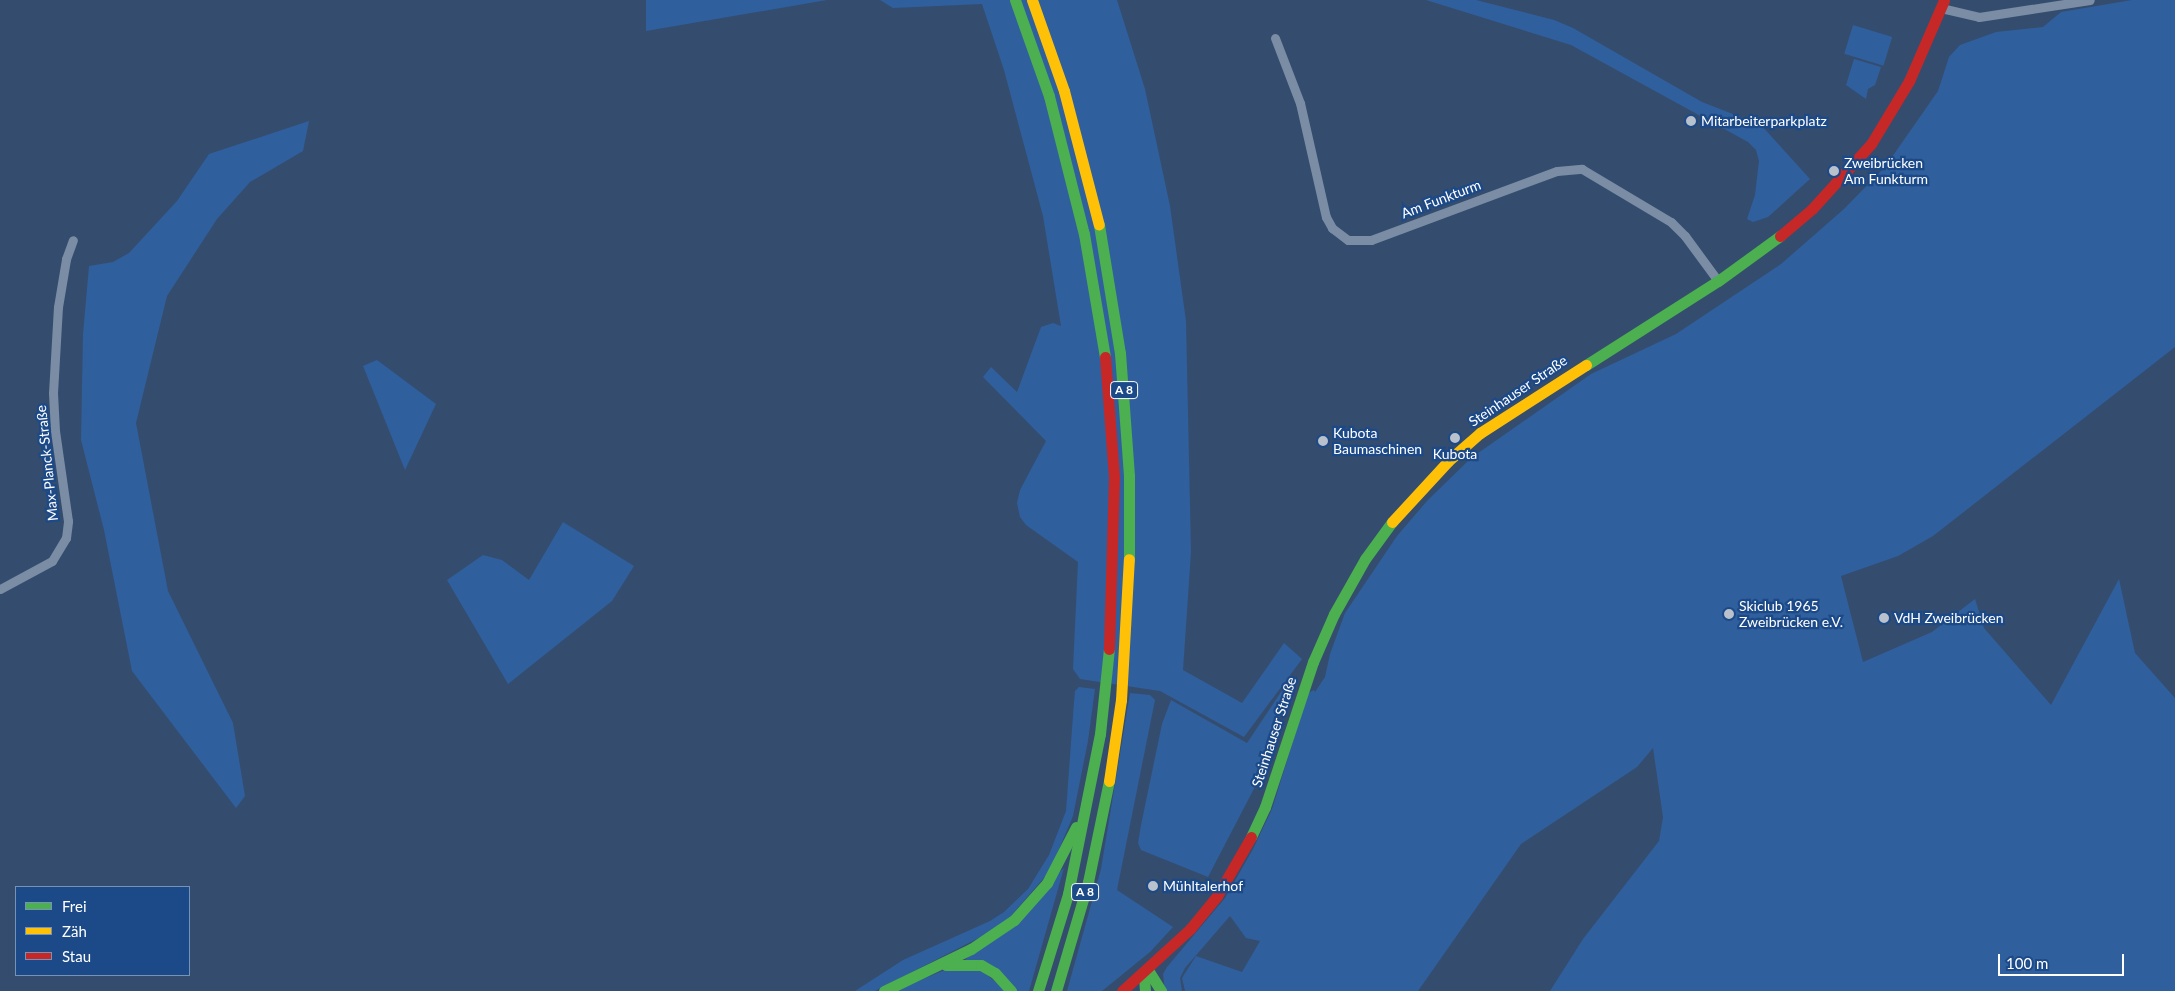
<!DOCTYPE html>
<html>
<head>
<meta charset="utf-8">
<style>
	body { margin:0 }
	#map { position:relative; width:2175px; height:991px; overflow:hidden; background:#344d6e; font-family:Lato,sans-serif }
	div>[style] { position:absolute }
	.green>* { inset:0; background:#305f9e; transform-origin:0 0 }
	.street>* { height:9px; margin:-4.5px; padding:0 4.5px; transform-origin:4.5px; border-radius:4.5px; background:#7b8da4 }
	.fast>* { height:11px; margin:-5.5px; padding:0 5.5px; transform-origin:5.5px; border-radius:5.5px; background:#4caf50 }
	.slow>* { height:11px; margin:-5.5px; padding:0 5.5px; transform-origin:5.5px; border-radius:5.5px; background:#ffc107 }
	.jam>* { height:11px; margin:-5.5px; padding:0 5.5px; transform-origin:5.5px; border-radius:5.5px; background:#c62828 }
	.dots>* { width:14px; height:14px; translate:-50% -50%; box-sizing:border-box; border:2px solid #1c4987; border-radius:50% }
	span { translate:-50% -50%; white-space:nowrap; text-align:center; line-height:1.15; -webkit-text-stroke:4.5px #1c4987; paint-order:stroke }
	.shield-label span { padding:1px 4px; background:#1c4987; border:1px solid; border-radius:4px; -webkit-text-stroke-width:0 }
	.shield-label { font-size:12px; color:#fff; font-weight:700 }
	.poi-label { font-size:14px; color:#fff }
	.left { translate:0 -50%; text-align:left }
	.street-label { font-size:14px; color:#fff }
	.legend { position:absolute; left:15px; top:886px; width:175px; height:90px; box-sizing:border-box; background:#1c4987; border:1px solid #7792b7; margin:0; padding:6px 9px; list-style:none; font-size:15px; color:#fff }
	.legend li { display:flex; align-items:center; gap:10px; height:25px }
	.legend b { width:25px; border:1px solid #7792b7 }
	.scale { position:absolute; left:1998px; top:954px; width:126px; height:22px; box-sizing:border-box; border:2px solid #fff; border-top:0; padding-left:6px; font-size:15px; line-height:18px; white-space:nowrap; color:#fff; -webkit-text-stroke:4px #1c4987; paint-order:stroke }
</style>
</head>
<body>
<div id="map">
	<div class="green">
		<i style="clip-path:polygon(646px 0,827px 0,646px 31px)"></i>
		<i style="clip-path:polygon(880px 0,1117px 0,1145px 89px,1170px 206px,1186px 321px,1191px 552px,1183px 670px,1242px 703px,1284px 643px,1302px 659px,1244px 737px,1160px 691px,1080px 679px,1073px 669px,1078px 562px,1026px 525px,1020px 517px,1017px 503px,1020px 490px,1046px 441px,983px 377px,991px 367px,1017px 392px,1041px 327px,1053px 323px,1061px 326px,1043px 216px,1004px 70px,982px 4px,893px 8px)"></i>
		<i style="clip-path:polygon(1426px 0,1476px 0,1554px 20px,1573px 28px,1702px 102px,1761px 125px,1810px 179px,1768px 217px,1753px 222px,1747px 219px,1755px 195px,1759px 161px,1756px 150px,1748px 142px,1571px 45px)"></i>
		<i style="clip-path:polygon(2132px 0,2175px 0,2175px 347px,1933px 536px,1898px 556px,1841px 576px,1863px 662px,1932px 632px,1975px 599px,1984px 628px,2051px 705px,2119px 579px,2135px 653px,2175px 698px,2175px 991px,1550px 991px,1583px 939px,1659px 841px,1663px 817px,1653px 748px,1637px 767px,1521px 844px,1418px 991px,1185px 991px,1182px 978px,1196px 956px,1242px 972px,1260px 941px,1246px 938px,1230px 916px,1185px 968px,1180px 978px,1182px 991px,1165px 991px,1163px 974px,1167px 967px,1225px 898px,1253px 849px,1272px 809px,1308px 693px,1314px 690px,1315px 692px,1325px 677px,1330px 654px,1345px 613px,1397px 536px,1427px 501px,1471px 458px,1591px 374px,1676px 334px,1781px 264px,1844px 209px,1885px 167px,1938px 91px,1949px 57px,1960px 45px,1996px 32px,2043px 27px,2061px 12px)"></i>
		<i style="left:1853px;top:25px;width:41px;height:30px;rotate:17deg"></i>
		<i style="clip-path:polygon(1854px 59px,1881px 67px,1875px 85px,1868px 89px,1866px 99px,1846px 85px)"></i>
		<i style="clip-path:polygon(309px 121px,303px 151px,250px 182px,217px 219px,167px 296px,136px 423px,168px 591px,233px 723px,245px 796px,236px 808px,132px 671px,104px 530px,81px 440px,83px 334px,89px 266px,113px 262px,129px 253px,177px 201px,209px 154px)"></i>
		<i style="clip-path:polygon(377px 360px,436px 404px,405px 470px,363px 366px)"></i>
		<i style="clip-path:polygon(563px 522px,634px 566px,612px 601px,508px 684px,447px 580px,483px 555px,502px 560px,529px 580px)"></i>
		<i style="clip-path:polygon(1287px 683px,1289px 687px,1259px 779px,1208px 877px,1141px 850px,1138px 843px,1141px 825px,1162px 724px,1171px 700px,1247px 743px)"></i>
		<i style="clip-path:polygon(1079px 687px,1095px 689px,1088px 741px,1073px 816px,1050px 871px,1002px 926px,875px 991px,855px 991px,903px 960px,990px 921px,1004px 912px,1028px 889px,1049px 855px,1066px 811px,1074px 702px,1075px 691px)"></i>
		<i style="clip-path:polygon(1130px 693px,1150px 695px,1155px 700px,1117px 890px,1173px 927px,1150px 952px,1102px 991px,1067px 991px,1101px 869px)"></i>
		<i style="clip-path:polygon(1064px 868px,1029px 991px,1015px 991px,965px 960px)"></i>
		<i style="clip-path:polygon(952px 967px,981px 970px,1007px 991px,894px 991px)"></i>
	</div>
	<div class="street">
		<i style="left:1941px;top:8px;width:39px;rotate:13deg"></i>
		<i style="left:1979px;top:17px;width:112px;rotate:-8.7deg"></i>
		<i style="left:1275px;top:38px;width:70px;rotate:69deg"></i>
		<i style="left:1300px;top:103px;width:117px;rotate:77.2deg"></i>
		<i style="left:1326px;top:217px;width:13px;rotate:61deg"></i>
		<i style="left:1332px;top:228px;width:20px;rotate:37deg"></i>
		<i style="left:1348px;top:240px;width:23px"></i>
		<i style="left:1371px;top:240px;width:198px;rotate:-20.4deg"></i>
		<i style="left:1557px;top:171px;width:25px;rotate:-5deg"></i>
		<i style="left:1582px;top:169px;width:104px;rotate:30.8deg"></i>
		<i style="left:1671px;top:222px;width:20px;rotate:45deg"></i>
		<i style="left:1685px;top:236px;width:56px;rotate:53.7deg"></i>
		<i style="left:0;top:589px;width:59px;rotate:-28.3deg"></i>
		<i style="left:52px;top:561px;width:27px;rotate:-59deg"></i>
		<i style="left:66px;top:538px;width:17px;rotate:-83deg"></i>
		<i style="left:68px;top:521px;width:91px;rotate:-98.2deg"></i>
		<i style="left:55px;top:431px;width:38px;rotate:-93deg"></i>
		<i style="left:53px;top:393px;width:86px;rotate:-86.7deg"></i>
		<i style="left:58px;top:307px;width:49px;rotate:-80.5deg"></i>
		<i style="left:66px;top:259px;width:20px;rotate:-70deg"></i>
	</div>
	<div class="fast">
		<i style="left:1015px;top:0;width:102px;rotate:70.5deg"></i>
		<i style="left:1049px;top:96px;width:142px;rotate:75.8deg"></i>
		<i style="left:1084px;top:234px;width:125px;rotate:80.3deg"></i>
		<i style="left:1099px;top:225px;width:130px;rotate:80.7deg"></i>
		<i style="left:1120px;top:353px;width:123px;rotate:85.8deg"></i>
		<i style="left:1129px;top:476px;width:83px;rotate:90deg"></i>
		<i style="left:1586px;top:365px;width:156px;rotate:-32.5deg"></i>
		<i style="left:1718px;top:281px;width:77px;rotate:-36deg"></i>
		<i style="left:1251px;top:837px;width:33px;rotate:-65deg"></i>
		<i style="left:1265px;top:807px;width:153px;rotate:-71.7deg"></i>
		<i style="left:1313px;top:662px;width:52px;rotate:-66.4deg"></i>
		<i style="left:1334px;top:614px;width:63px;rotate:-60.6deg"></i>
		<i style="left:1365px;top:559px;width:46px;rotate:-53.9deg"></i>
		<i style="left:946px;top:965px;width:35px"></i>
		<i style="left:981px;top:965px;width:16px;rotate:30deg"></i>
		<i style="left:995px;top:973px;width:24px;rotate:48deg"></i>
		<i style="left:884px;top:991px;width:97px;rotate:-25.8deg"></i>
		<i style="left:971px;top:949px;width:52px;rotate:-34deg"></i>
		<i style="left:1014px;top:920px;width:50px;rotate:-48.3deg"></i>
		<i style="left:1047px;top:883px;width:63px;rotate:-62.6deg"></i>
		<i style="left:1038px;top:991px;width:102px;rotate:-72.8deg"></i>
		<i style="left:1068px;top:894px;width:163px;rotate:-78.7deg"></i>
		<i style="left:1100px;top:734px;width:85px;rotate:-84deg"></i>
		<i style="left:1056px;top:991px;width:114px;rotate:-73.6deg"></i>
		<i style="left:1088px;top:882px;width:103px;rotate:-78.3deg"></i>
		<i style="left:1145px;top:991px;width:13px;rotate:-94deg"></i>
		<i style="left:1144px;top:978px;width:9px;rotate:-63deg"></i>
		<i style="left:1148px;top:970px;width:25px;rotate:58deg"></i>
	</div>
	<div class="slow">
		<i style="left:1032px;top:0;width:96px;rotate:70.6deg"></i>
		<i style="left:1064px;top:91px;width:138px;rotate:75.4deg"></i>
		<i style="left:1392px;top:522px;width:83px;rotate:-47.4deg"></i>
		<i style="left:1448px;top:461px;width:43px;rotate:-41.2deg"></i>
		<i style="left:1480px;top:433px;width:126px;rotate:-32.7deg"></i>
		<i style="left:1109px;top:781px;width:82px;rotate:-81.6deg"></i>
		<i style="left:1121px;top:700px;width:141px;rotate:-86.8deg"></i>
	</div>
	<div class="jam">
		<i style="left:1780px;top:236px;width:42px;rotate:-40.2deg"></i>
		<i style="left:1812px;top:209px;width:88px;rotate:-47.8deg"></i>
		<i style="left:1871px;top:144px;width:74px;rotate:-58.9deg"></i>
		<i style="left:1909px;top:81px;width:88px;rotate:-66.6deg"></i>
		<i style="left:1105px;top:357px;width:121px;rotate:85.7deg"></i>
		<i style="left:1114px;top:478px;width:171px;rotate:91.7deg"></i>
		<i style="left:1122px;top:991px;width:92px;rotate:-42.4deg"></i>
		<i style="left:1190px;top:929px;width:43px;rotate:-50.7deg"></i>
		<i style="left:1217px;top:896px;width:68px;rotate:-60deg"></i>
	</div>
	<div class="dots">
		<i style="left:1691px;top:121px;background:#b8c1cc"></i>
		<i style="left:1834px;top:171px;background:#b8c1cc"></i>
		<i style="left:1455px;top:438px;background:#b8c1cc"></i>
		<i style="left:1323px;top:441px;background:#b8c1cc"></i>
		<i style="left:1729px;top:614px;background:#b8c1cc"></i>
		<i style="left:1884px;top:618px;background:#b8c1cc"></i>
		<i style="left:1153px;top:886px;background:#b8c1cc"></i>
	</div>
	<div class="shield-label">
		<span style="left:1124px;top:390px">A 8</span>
		<span style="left:1085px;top:892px">A 8</span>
	</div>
	<div class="poi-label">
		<span class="left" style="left:1701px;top:121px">Mitarbeiterparkplatz</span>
		<span class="left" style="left:1844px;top:171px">Zweibrücken<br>Am Funkturm</span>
		<span class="left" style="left:1333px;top:441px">Kubota<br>Baumaschinen</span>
		<span style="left:1455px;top:454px">Kubota</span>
		<span class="left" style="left:1739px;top:614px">Skiclub 1965<br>Zweibrücken e.V.</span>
		<span class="left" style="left:1894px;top:618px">VdH Zweibrücken</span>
		<span class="left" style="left:1163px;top:886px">Mühltalerhof</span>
	</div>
	<div class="street-label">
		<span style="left:1441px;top:199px;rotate:-21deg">Am Funkturm</span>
		<span style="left:1518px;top:391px;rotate:-34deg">Steinhauser Straße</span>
		<span style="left:47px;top:463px;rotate:-96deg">Max-Planck-Straße</span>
		<span style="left:1274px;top:732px;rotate:-72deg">Steinhauser Straße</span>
	</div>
	<ul class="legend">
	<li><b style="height:6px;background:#4caf50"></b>Frei</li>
	<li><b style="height:6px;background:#ffc107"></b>Zäh</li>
	<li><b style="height:6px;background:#c62828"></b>Stau</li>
	</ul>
	<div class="scale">100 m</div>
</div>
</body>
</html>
